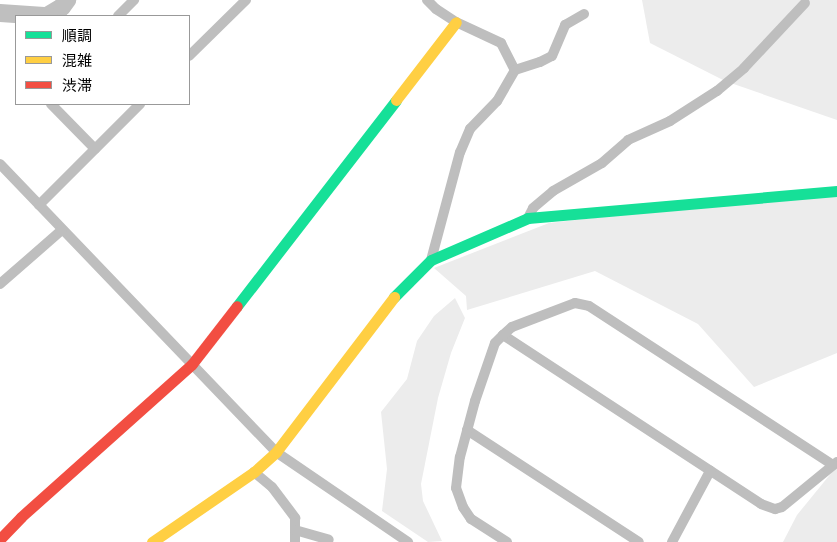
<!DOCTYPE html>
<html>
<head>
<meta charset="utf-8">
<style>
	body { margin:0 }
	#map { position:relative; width:837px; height:542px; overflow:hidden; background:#fff; font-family:Manrope,"Noto Sans JP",sans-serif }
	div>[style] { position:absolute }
	.green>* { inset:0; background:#ececec }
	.river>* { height:18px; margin:-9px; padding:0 9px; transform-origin:9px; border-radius:9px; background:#bfbfbf }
	.street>* { height:10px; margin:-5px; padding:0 5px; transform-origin:5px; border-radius:5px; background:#bebebe }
	.fast>* { height:11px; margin:-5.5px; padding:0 5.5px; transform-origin:5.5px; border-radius:5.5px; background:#16e098 }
	.slow>* { height:11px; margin:-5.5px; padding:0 5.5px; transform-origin:5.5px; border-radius:5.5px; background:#ffcf43 }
	.jam>* { height:11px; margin:-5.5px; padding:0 5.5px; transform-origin:5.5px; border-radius:5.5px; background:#f24e42 }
	span { translate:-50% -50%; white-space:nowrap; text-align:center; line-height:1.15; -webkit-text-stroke:4px #fff; paint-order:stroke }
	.legend { position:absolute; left:15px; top:15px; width:175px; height:90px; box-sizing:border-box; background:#fff; border:1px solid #999; margin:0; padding:6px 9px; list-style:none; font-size:15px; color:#000 }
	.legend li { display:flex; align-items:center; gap:10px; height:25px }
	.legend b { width:25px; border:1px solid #999 }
</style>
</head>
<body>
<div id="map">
	<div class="green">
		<i style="clip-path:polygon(642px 0,837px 0,837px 120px,725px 81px,650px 43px)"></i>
		<i style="clip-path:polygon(837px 191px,837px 353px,754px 387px,698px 324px,595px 271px,467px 310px,466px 296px,434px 268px,549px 223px)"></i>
		<i style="clip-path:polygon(455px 298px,465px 318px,451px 353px,438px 398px,421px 484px,423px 501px,442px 541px,428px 542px,382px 511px,387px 469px,381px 412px,407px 379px,417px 341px,434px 316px)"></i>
		<i style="clip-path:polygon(837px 466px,837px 542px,783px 542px,797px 515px)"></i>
	</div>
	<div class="river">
		<i style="left:0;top:13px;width:44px;rotate:3.9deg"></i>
		<i style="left:47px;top:16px;width:17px;rotate:-31deg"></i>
		<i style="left:62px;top:7px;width:9px;rotate:-54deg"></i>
	</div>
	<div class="street">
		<i style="left:427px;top:0;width:13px;rotate:45deg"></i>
		<i style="left:436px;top:9px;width:24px;rotate:33deg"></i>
		<i style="left:456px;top:22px;width:50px;rotate:25deg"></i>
		<i style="left:501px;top:43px;width:30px;rotate:63deg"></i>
		<i style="left:515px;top:70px;width:36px;rotate:120deg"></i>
		<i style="left:497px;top:101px;width:39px;rotate:134deg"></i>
		<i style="left:470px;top:129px;width:25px;rotate:113deg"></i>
		<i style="left:460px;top:152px;width:112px;rotate:105deg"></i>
		<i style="left:118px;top:16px;width:23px;rotate:-45deg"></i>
		<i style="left:189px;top:56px;width:80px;rotate:-44.5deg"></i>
		<i style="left:515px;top:70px;width:26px;rotate:-18deg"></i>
		<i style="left:540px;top:62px;width:13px;rotate:-27deg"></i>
		<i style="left:552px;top:56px;width:34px;rotate:-67deg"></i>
		<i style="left:565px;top:25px;width:22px;rotate:-30deg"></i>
		<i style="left:51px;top:104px;width:63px;rotate:45.6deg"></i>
		<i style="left:0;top:164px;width:399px;rotate:46.2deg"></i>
		<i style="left:276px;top:452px;width:160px;rotate:34.3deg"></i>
		<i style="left:39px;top:205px;width:143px;rotate:-45deg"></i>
		<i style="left:528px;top:218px;width:11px;rotate:-63deg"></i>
		<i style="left:533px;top:208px;width:26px;rotate:-40deg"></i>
		<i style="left:553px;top:191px;width:56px;rotate:-29.7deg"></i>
		<i style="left:602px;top:163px;width:35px;rotate:-41deg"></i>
		<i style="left:628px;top:140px;width:46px;rotate:-24.3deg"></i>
		<i style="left:670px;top:121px;width:56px;rotate:-32.6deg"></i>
		<i style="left:717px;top:91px;width:35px;rotate:-40deg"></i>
		<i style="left:744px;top:68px;width:89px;rotate:-46.8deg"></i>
		<i style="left:0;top:284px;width:82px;rotate:-41.1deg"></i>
		<i style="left:503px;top:335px;width:308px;rotate:33.2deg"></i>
		<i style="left:761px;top:504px;width:15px;rotate:20deg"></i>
		<i style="left:775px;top:509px;width:7px;rotate:-16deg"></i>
		<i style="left:782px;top:507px;width:71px;rotate:-39.3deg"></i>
		<i style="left:467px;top:430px;width:205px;rotate:33.1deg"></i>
		<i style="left:254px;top:472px;width:23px;rotate:40deg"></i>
		<i style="left:272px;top:487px;width:39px;rotate:53deg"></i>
		<i style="left:295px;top:518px;width:24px;rotate:90deg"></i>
		<i style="left:295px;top:530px;width:35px;rotate:16deg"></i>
		<i style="left:507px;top:542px;width:43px;rotate:-147.4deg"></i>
		<i style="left:471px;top:519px;width:14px;rotate:-124deg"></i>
		<i style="left:463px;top:507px;width:20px;rotate:-110deg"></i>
		<i style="left:456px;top:488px;width:31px;rotate:-83deg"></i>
		<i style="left:460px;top:457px;width:58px;rotate:-75deg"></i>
		<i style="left:475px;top:401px;width:61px;rotate:-71deg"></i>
		<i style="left:495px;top:343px;width:11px;rotate:-45deg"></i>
		<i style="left:503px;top:335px;width:12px;rotate:-42deg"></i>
		<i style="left:512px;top:327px;width:67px;rotate:-20.9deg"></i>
		<i style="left:575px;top:303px;width:14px;rotate:12deg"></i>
		<i style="left:589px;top:306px;width:291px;rotate:33.1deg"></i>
		<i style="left:672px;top:542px;width:81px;rotate:-61.8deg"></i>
	</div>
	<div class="fast">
		<i style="left:394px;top:297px;width:52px;rotate:-45deg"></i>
		<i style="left:431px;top:260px;width:106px;rotate:-23.4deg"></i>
		<i style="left:528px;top:218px;width:310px;rotate:-5deg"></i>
		<i style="left:237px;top:306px;width:260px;rotate:-52.3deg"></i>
	</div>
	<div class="slow">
		<i style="left:396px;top:100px;width:98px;rotate:-52.4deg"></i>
		<i style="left:152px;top:542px;width:124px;rotate:-34.5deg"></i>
		<i style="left:254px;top:472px;width:30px;rotate:-42deg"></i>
		<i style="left:276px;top:452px;width:195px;rotate:-52.7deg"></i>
	</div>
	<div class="jam">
		<i style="left:0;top:539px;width:30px;rotate:-46deg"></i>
		<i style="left:21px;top:517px;width:229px;rotate:-41.8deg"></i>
		<i style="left:192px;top:364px;width:73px;rotate:-52.2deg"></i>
	</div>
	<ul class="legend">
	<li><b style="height:6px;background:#16e098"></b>順調</li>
	<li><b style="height:6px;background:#ffcf43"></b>混雑</li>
	<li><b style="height:6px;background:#f24e42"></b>渋滞</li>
	</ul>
</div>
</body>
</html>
